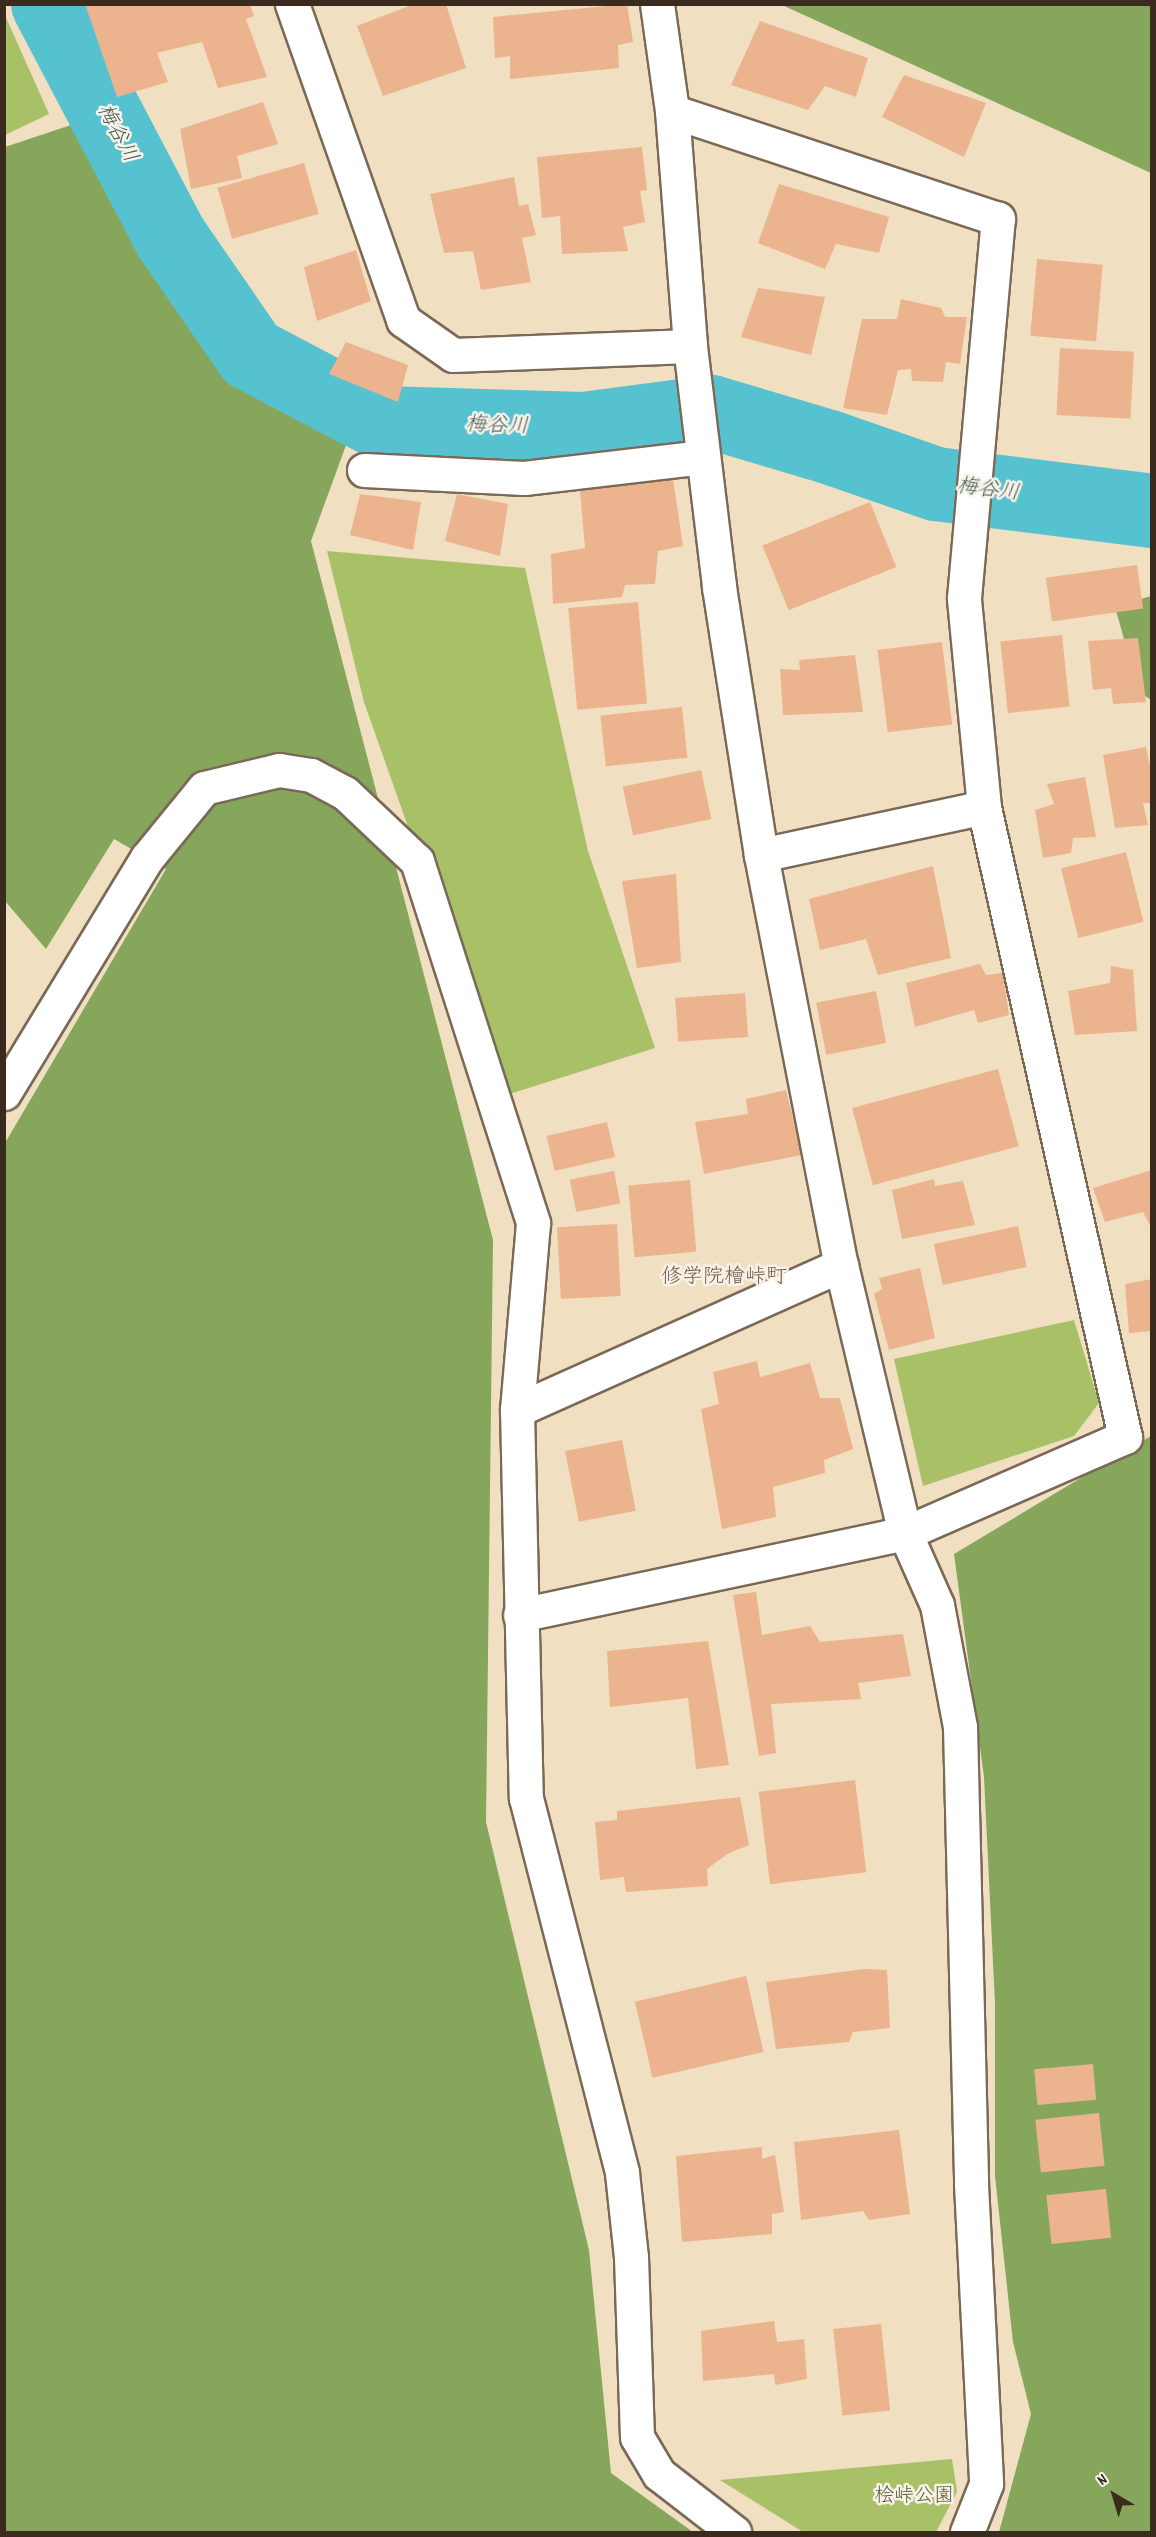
<!DOCTYPE html>
<html>
<head>
<meta charset="utf-8">
<style>
	body { margin:0 }
	#map { position:relative; width:1156px; height:2537px; overflow:hidden; background:#f1dfc1; font-family:Dekko,"Klee One",sans-serif }
	div>[style] { position:absolute }
	.green>* { inset:0; background:#a9c166 }
	.forest>* { inset:0; background:#86a75b }
	.river>* { height:74px; margin:-37px; padding:0 37px; transform-origin:37px; border-radius:37px; background:#56c2cf }
	.building>* { inset:0; background:#ecb38f; transform-origin:0 0 }
	.roads { filter:drop-shadow(2px 0 #7b6957) drop-shadow(-2px 0 #7b6957) drop-shadow(0 2px #7b6957) drop-shadow(0 -2px #7b6957) }
	.minor>* { height:33px; margin:-16.5px; padding:0 16.5px; transform-origin:16.5px; border-radius:16.5px; background:#fff }
	span { translate:-50% -50%; white-space:nowrap; text-align:center; line-height:1.15; -webkit-text-stroke:5px #f7f3e8; paint-order:stroke }
	.park-label { font-size:20px; color:#5c5734 }
	.water-label { font-size:21px; color:#435853; font-style:italic }
	.neighbourhood-label { font-size:21px; color:#795a46 }
	.frame { position:absolute; inset:0; border:6px solid #3b2a1e; pointer-events:none }
	.north { position:absolute; left:1084px; top:2465px; width:60px; height:60px; -webkit-text-stroke:4px #f7f3e8; paint-order:stroke; rotate:322deg; font-size:16px; font-weight:700; line-height:24px; text-align:center; color:#3b2a1e }
	.north::after { content:''; display:block; margin:auto; width:21px; height:27px; background:#3b2a1e; clip-path:polygon(50% 0,100% 100%,50% 72%,0 100%) }
</style>
</head>
<body>
<div id="map">
	<div class="green">
		<i style="clip-path:polygon(4px 13px,49px 114px,5px 135px,4px 135px)"></i>
		<i style="clip-path:polygon(327px 551px,525px 568px,588px 851px,655px 1048px,503px 1096px,364px 702px)"></i>
		<i style="clip-path:polygon(1074px 1320px,1099px 1403px,1074px 1436px,923px 1486px,894px 1359px)"></i>
		<i style="clip-path:polygon(952px 2459px,957px 2492px,936px 2532px,803px 2532px,720px 2480px)"></i>
	</div>
	<div class="forest">
		<i style="clip-path:polygon(782px 5px,1151px 5px,1151px 173px)"></i>
		<i style="clip-path:polygon(80px 122px,236px 370px,349px 437px,311px 541px,493px 1240px,486px 1822px,589px 2250px,611px 2473px,693px 2532px,5px 2532px,5px 1143px,166px 869px,114px 839px,46px 949px,5px 901px,5px 147px)"></i>
		<i style="clip-path:polygon(1151px 596px,1151px 700px,1139px 692px,1115px 607px)"></i>
		<i style="clip-path:polygon(1151px 1436px,1151px 2532px,999px 2532px,1031px 2414px,1013px 2342px,995px 2176px,995px 2004px,984px 1777px,954px 1554px)"></i>
	</div>
	<div class="river">
		<i style="left:48px;top:4px;width:264px;rotate:62.3deg"></i>
		<i style="left:171px;top:238px;width:141px;rotate:55.4deg"></i>
		<i style="left:251px;top:354px;width:148px;rotate:27.8deg"></i>
		<i style="left:382px;top:423px;width:202px;rotate:1.7deg"></i>
		<i style="left:584px;top:429px;width:128px;rotate:-7.6deg"></i>
		<i style="left:711px;top:412px;width:123px;rotate:16.5deg"></i>
		<i style="left:829px;top:447px;width:113px;rotate:19.1deg"></i>
		<i style="left:936px;top:484px;width:218px;rotate:7.1deg"></i>
	</div>
	<div class="building">
		<i style="clip-path:polygon(85px 4px,250px 4px,254px 16px,246px 19px,267px 77px,218px 88px,202px 42px,157px 53px,168px 82px,117px 97px)"></i>
		<i style="clip-path:polygon(414px 4px,446px 4px,466px 68px,383px 96px,357px 26px)"></i>
		<i style="clip-path:polygon(627px 4px,633px 42px,618px 45px,619px 68px,510px 79px,510px 56px,495px 58px,493px 17px)"></i>
		<i style="clip-path:polygon(760px 21px,868px 58px,856px 97px,825px 86px,808px 110px,731px 85px)"></i>
		<i style="clip-path:polygon(904px 75px,986px 103px,964px 157px,882px 117px)"></i>
		<i style="clip-path:polygon(263px 102px,278px 144px,237px 156px,242px 178px,191px 189px,180px 129px)"></i>
		<i style="clip-path:polygon(642px 147px,647px 190px,640px 191px,645px 222px,623px 227px,628px 251px,562px 254px,560px 216px,542px 218px,537px 157px)"></i>
		<i style="left:304px;top:163px;width:53px;height:90px;rotate:74deg"></i>
		<i style="clip-path:polygon(514px 177px,519px 206px,528px 204px,536px 235px,522px 238px,531px 282px,481px 290px,473px 251px,444px 253px,430px 194px)"></i>
		<i style="clip-path:polygon(779px 184px,889px 217px,879px 253px,836px 244px,825px 269px,758px 243px)"></i>
		<i style="clip-path:polygon(356px 250px,371px 301px,317px 321px,304px 267px)"></i>
		<i style="left:1037px;top:259px;width:66px;height:77px;rotate:5deg"></i>
		<i style="clip-path:polygon(758px 288px,825px 297px,811px 355px,741px 337px)"></i>
		<i style="clip-path:polygon(901px 299px,941px 308px,945px 317px,967px 317px,960px 364px,946px 362px,943px 382px,912px 381px,911px 369px,898px 370px,887px 415px,843px 408px,862px 319px,897px 319px)"></i>
		<i style="clip-path:polygon(346px 342px,408px 365px,398px 402px,329px 374px)"></i>
		<i style="left:1060px;top:348px;width:74px;height:67px;rotate:3deg"></i>
		<i style="clip-path:polygon(673px 479px,683px 546px,658px 551px,655px 584px,625px 585px,622px 597px,553px 604px,551px 554px,585px 548px,580px 491px)"></i>
		<i style="clip-path:polygon(360px 494px,421px 502px,413px 550px,350px 535px)"></i>
		<i style="clip-path:polygon(457px 494px,508px 504px,500px 556px,445px 541px)"></i>
		<i style="left:870px;top:502px;width:70px;height:116px;rotate:68deg"></i>
		<i style="left:1137px;top:565px;width:44px;height:92px;rotate:82deg"></i>
		<i style="left:638px;top:602px;width:102px;height:70px;rotate:85deg"></i>
		<i style="left:1062px;top:635px;width:72px;height:62px;rotate:84deg"></i>
		<i style="clip-path:polygon(1138px 638px,1146px 702px,1113px 704px,1111px 688px,1093px 690px,1088px 641px)"></i>
		<i style="left:942px;top:642px;width:83px;height:65px;rotate:83deg"></i>
		<i style="clip-path:polygon(855px 655px,863px 712px,783px 715px,780px 669px,800px 670px,799px 660px)"></i>
		<i style="left:682px;top:707px;width:51px;height:82px;rotate:84deg"></i>
		<i style="clip-path:polygon(1146px 747px,1152px 775px,1152px 803px,1143px 803px,1148px 825px,1115px 828px,1103px 755px)"></i>
		<i style="left:701px;top:770px;width:50px;height:80px;rotate:78deg"></i>
		<i style="clip-path:polygon(1085px 777px,1096px 837px,1073px 838px,1071px 853px,1043px 858px,1035px 810px,1054px 804px,1047px 784px)"></i>
		<i style="left:1126px;top:852px;width:72px;height:67px;rotate:76deg"></i>
		<i style="clip-path:polygon(933px 866px,951px 958px,878px 975px,866px 939px,820px 950px,809px 899px)"></i>
		<i style="clip-path:polygon(676px 874px,681px 962px,637px 968px,622px 881px)"></i>
		<i style="clip-path:polygon(980px 964px,986px 975px,1003px 973px,1009px 1015px,978px 1023px,974px 1010px,915px 1027px,906px 983px)"></i>
		<i style="clip-path:polygon(1111px 966px,1133px 970px,1137px 1031px,1075px 1035px,1068px 991px,1110px 983px)"></i>
		<i style="left:876px;top:991px;width:53px;height:61px;rotate:79deg"></i>
		<i style="left:745px;top:993px;width:44px;height:70px;rotate:86deg"></i>
		<i style="left:998px;top:1069px;width:80px;height:151px;rotate:75deg"></i>
		<i style="clip-path:polygon(786px 1090px,802px 1155px,704px 1174px,695px 1122px,748px 1114px,746px 1099px)"></i>
		<i style="left:607px;top:1122px;width:36px;height:62px;rotate:77deg"></i>
		<i style="clip-path:polygon(1152px 1170px,1152px 1229px,1143px 1212px,1105px 1222px,1093px 1188px)"></i>
		<i style="left:614px;top:1171px;width:33px;height:45px;rotate:79deg"></i>
		<i style="clip-path:polygon(934px 1179px,935px 1186px,963px 1181px,975px 1225px,902px 1239px,892px 1190px)"></i>
		<i style="left:690px;top:1180px;width:72px;height:62px;rotate:85deg"></i>
		<i style="left:617px;top:1224px;width:72px;height:60px;rotate:87deg"></i>
		<i style="left:1018px;top:1226px;width:42px;height:86px;rotate:78deg"></i>
		<i style="clip-path:polygon(920px 1268px,935px 1338px,889px 1350px,874px 1294px,882px 1289px,879px 1278px)"></i>
		<i style="clip-path:polygon(1152px 1279px,1152px 1331px,1129px 1333px,1125px 1284px)"></i>
		<i style="clip-path:polygon(757px 1361px,760px 1377px,810px 1363px,820px 1398px,840px 1398px,853px 1449px,824px 1460px,825px 1473px,773px 1487px,776px 1517px,722px 1529px,701px 1409px,719px 1404px,713px 1372px)"></i>
		<i style="left:622px;top:1440px;width:72px;height:58px;rotate:79deg"></i>
		<i style="clip-path:polygon(756px 1592px,762px 1635px,810px 1626px,820px 1642px,903px 1634px,911px 1676px,858px 1683px,861px 1699px,771px 1704px,776px 1753px,759px 1756px,733px 1595px)"></i>
		<i style="clip-path:polygon(708px 1641px,729px 1765px,696px 1769px,688px 1698px,610px 1707px,607px 1651px)"></i>
		<i style="left:855px;top:1780px;width:93px;height:97px;rotate:83deg"></i>
		<i style="clip-path:polygon(740px 1797px,749px 1845px,729px 1853px,707px 1869px,708px 1886px,626px 1892px,624px 1877px,600px 1880px,595px 1822px,617px 1820px,617px 1811px)"></i>
		<i style="clip-path:polygon(864px 1969px,887px 1970px,890px 2028px,853px 2032px,849px 2042px,776px 2049px,766px 1982px)"></i>
		<i style="left:746px;top:1976px;width:78px;height:114px;rotate:77deg"></i>
		<i style="left:1093px;top:2064px;width:36px;height:59px;rotate:85deg"></i>
		<i style="left:1099px;top:2113px;width:53px;height:64px;rotate:84deg"></i>
		<i style="clip-path:polygon(899px 2130px,910px 2214px,869px 2220px,863px 2211px,801px 2220px,794px 2142px)"></i>
		<i style="clip-path:polygon(762px 2147px,762px 2159px,775px 2155px,784px 2212px,772px 2214px,772px 2234px,682px 2242px,676px 2156px)"></i>
		<i style="left:1106px;top:2189px;width:49px;height:60px;rotate:84deg"></i>
		<i style="clip-path:polygon(774px 2321px,777px 2342px,804px 2339px,807px 2379px,775px 2385px,774px 2374px,703px 2381px,701px 2331px)"></i>
		<i style="left:881px;top:2324px;width:87px;height:48px;rotate:84deg"></i>
	</div>
	<div class="roads">
		<div class="minor">
			<i style="left:292px;top:4px;width:335px;rotate:70.6deg"></i>
			<i style="left:403px;top:320px;width:61px;rotate:35deg"></i>
			<i style="left:453px;top:355px;width:237px;rotate:-2.2deg"></i>
			<i style="left:657px;top:4px;width:108px;rotate:82deg"></i>
			<i style="left:672px;top:111px;width:236px;rotate:85.6deg"></i>
			<i style="left:690px;top:346px;width:243px;rotate:83.1deg"></i>
			<i style="left:719px;top:587px;width:271px;rotate:81.1deg"></i>
			<i style="left:761px;top:855px;width:418px;rotate:79deg"></i>
			<i style="left:841px;top:1265px;width:276px;rotate:76.6deg"></i>
			<i style="left:905px;top:1533px;width:79px;rotate:66deg"></i>
			<i style="left:937px;top:1605px;width:124px;rotate:79.3deg"></i>
			<i style="left:960px;top:1727px;width:457px;rotate:88.6deg"></i>
			<i style="left:971px;top:2184px;width:300px;rotate:87.1deg"></i>
			<i style="left:986px;top:2484px;width:52px;rotate:111.6deg"></i>
			<i style="left:364px;top:470px;width:160px;rotate:2.9deg"></i>
			<i style="left:524px;top:478px;width:180px;rotate:-6.7deg"></i>
			<i style="left:761px;top:855px;width:228px;rotate:-12.1deg"></i>
			<i style="left:4px;top:1093px;width:275px;rotate:-58.7deg"></i>
			<i style="left:147px;top:858px;width:90px;rotate:-50.8deg"></i>
			<i style="left:204px;top:788px;width:77px;rotate:-13.5deg"></i>
			<i style="left:279px;top:770px;width:32px;rotate:9deg"></i>
			<i style="left:311px;top:775px;width:38px;rotate:28deg"></i>
			<i style="left:345px;top:793px;width:99px;rotate:43.4deg"></i>
			<i style="left:417px;top:861px;width:380px;rotate:72.2deg"></i>
			<i style="left:533px;top:1223px;width:188px;rotate:94.9deg"></i>
			<i style="left:517px;top:1410px;width:388px;rotate:88.7deg"></i>
			<i style="left:526px;top:1798px;width:387px;rotate:75.6deg"></i>
			<i style="left:622px;top:2173px;width:84px;rotate:83.9deg"></i>
			<i style="left:631px;top:2257px;width:180px;rotate:88.1deg"></i>
			<i style="left:637px;top:2437px;width:43px;rotate:59.3deg"></i>
			<i style="left:659px;top:2474px;width:95px;rotate:37.7deg"></i>
			<i style="left:517px;top:1410px;width:355px;rotate:-24.1deg"></i>
			<i style="left:520px;top:1615px;width:394px;rotate:-12deg"></i>
			<i style="left:905px;top:1533px;width:240px;rotate:-23.6deg"></i>
			<i style="left:1125px;top:1437px;width:646px;rotate:-102.62deg"></i>
			<i style="left:984px;top:807px;width:210px;rotate:-95.5deg"></i>
			<i style="left:964px;top:598px;width:381px;rotate:-84.9deg"></i>
			<i style="left:998px;top:219px;width:343px;rotate:-161.7deg"></i>
		</div>
	</div>
	<div class="park-label">
		<span style="left:914px;top:2497px">桧峠公園</span>
	</div>
	<div class="water-label">
		<span style="left:116px;top:134px;rotate:62deg">梅谷川</span>
		<span style="left:497px;top:427px;rotate:2deg">梅谷川</span>
		<span style="left:988px;top:491px;rotate:7deg">梅谷川</span>
	</div>
	<div class="neighbourhood-label">
		<span style="left:724px;top:1278px">修学院檜峠町</span>
	</div>
	<div class="frame"></div>
	<div class="north">N</div>
</div>
</body>
</html>
